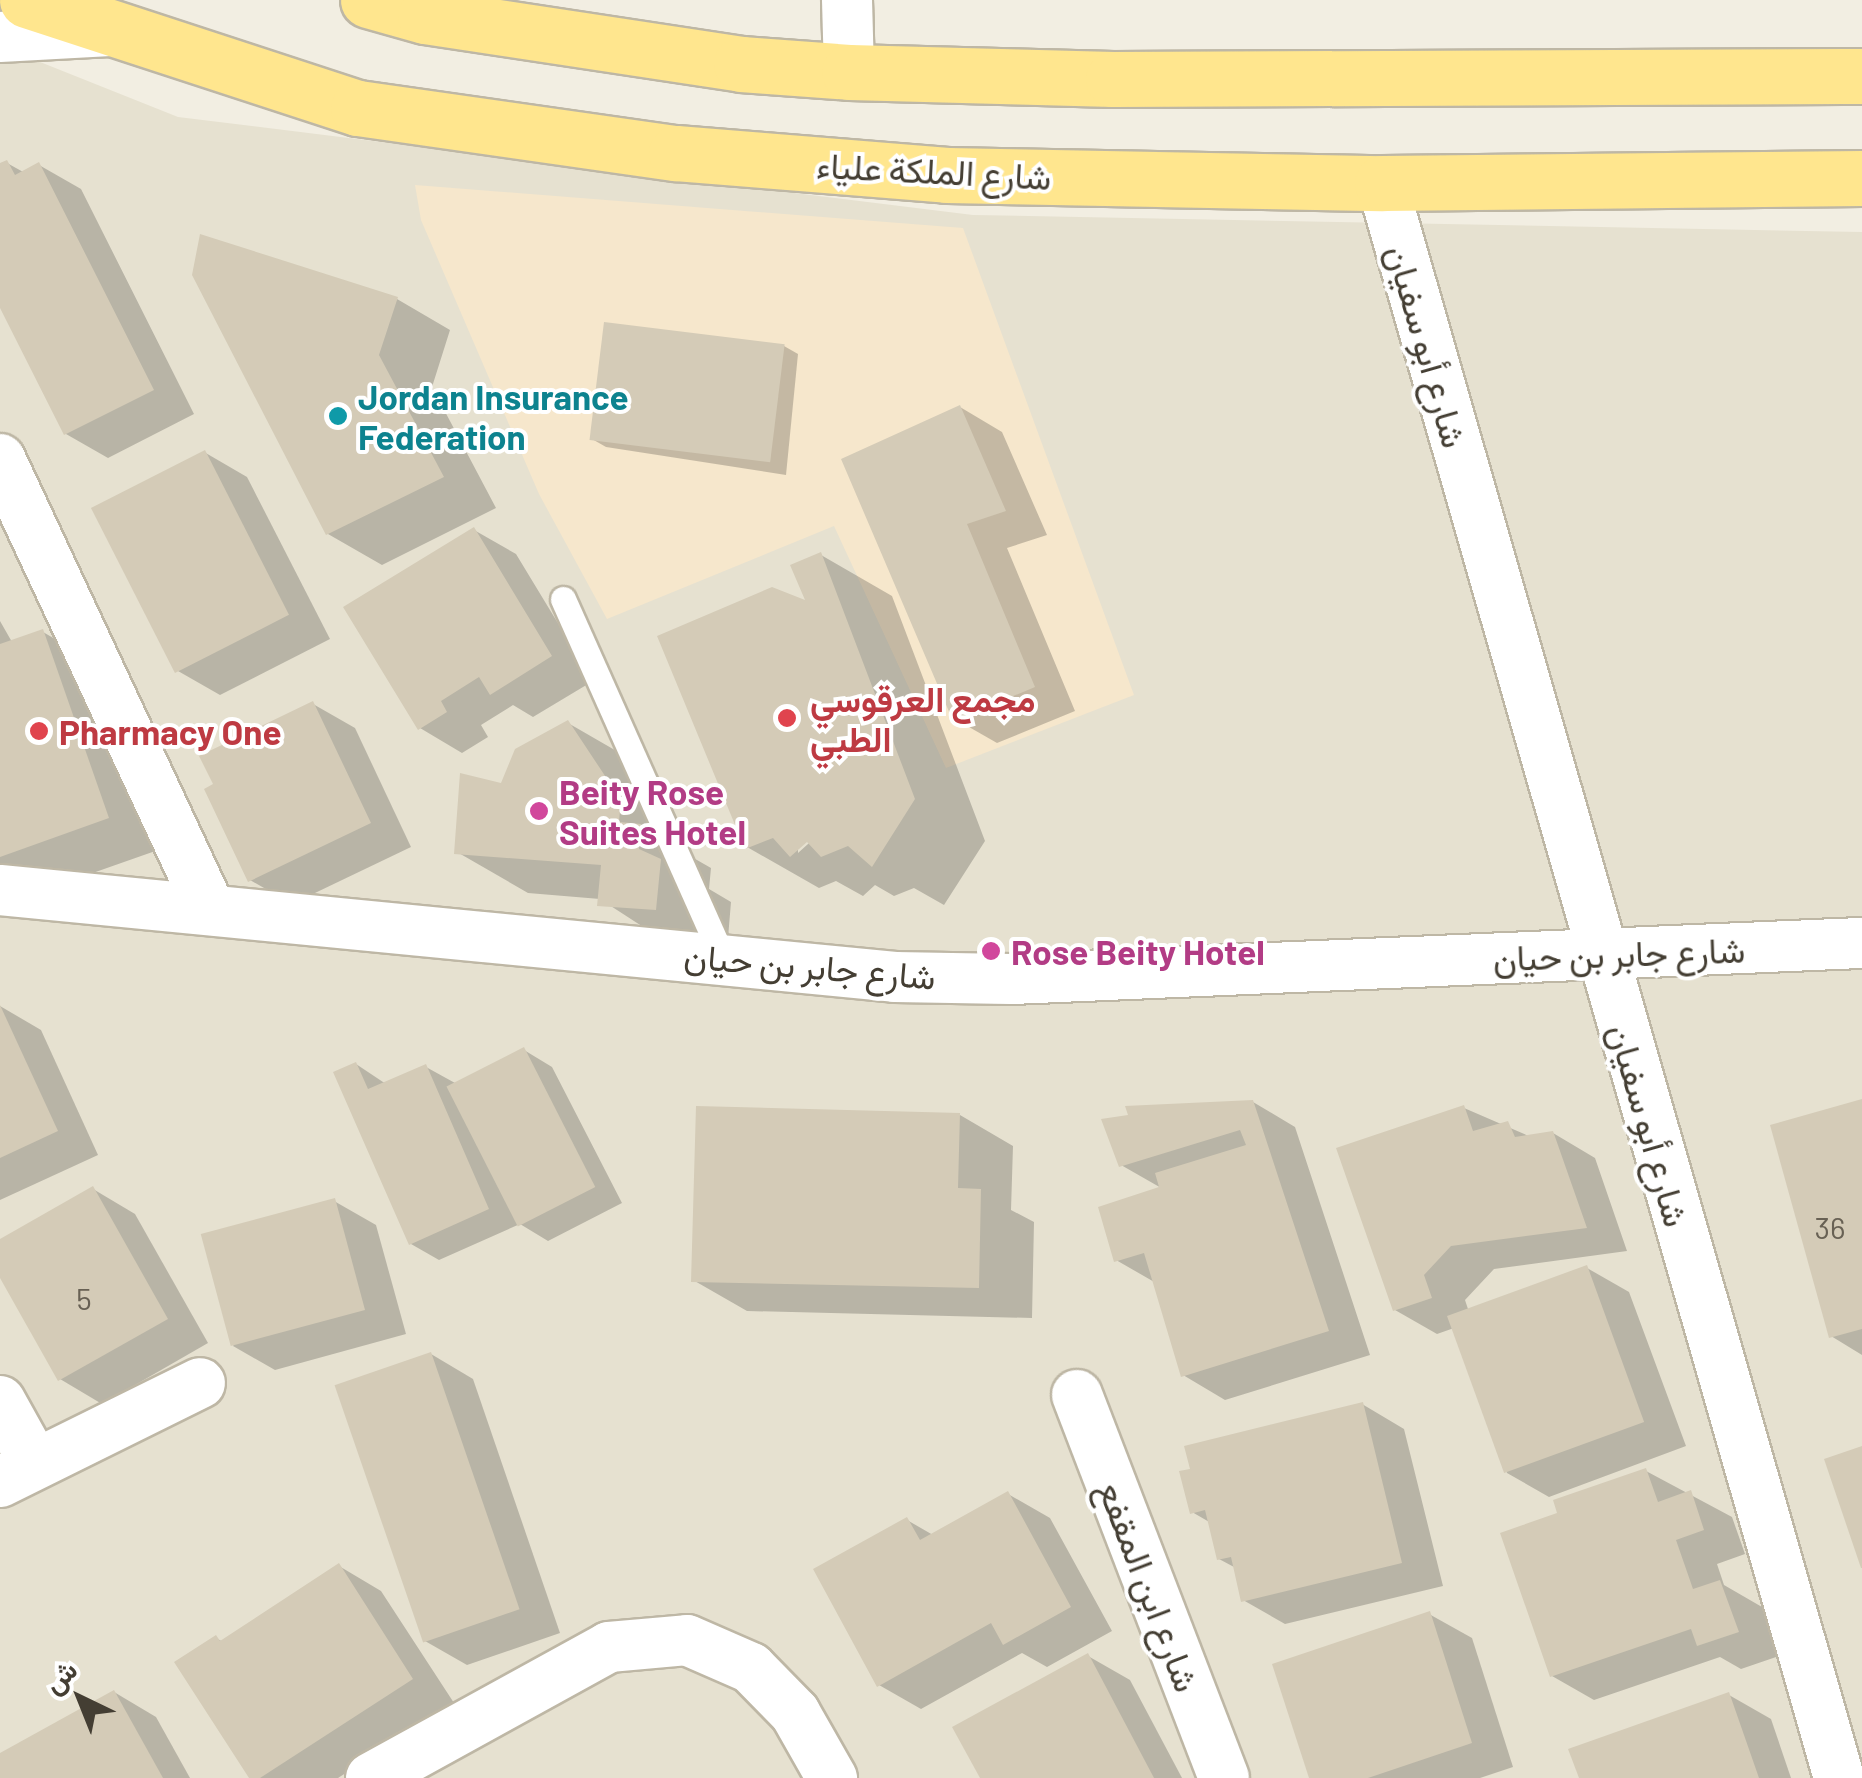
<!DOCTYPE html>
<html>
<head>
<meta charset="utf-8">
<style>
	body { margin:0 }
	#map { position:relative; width:1862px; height:1778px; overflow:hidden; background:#f2eee2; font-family:Barlow,Vazirmatn,sans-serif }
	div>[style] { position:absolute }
	.residential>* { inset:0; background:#e6e1d0 }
	.commercial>* { inset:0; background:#f6e7cc }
	.shadow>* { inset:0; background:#0003 }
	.building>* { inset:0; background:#d4cbb7; transform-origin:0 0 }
	.roads { filter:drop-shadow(2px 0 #beb7a5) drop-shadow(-2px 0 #beb7a5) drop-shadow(0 2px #beb7a5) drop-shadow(0 -2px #beb7a5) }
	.lane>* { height:25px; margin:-12.5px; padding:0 12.5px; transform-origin:12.5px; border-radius:12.5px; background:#fff }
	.street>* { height:50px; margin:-25px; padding:0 25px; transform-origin:25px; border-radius:25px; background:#fff }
	.primary>* { height:55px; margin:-27.5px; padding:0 27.5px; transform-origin:27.5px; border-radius:27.5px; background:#ffe68e }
	.dots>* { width:28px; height:28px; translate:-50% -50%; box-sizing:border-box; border:5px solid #fff; border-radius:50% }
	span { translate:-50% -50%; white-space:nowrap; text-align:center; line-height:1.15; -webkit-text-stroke:8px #fff; paint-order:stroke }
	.number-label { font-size:30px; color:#686154 }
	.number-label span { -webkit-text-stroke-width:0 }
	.street-label { font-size:35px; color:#443e33 }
	.culture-label { font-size:35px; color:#0d838f; font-weight:700 }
	.left { translate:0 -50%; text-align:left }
	.health-label { font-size:35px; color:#be3a42; font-weight:700 }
	.hotel-label { font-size:35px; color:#b23c85; font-weight:700 }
	.north { position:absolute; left:30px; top:1648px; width:100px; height:100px; -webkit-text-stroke:8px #fff; paint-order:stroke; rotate:317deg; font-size:28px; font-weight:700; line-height:40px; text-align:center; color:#443e33 }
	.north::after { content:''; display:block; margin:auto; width:35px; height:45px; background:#443e33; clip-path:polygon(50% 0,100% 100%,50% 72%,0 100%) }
</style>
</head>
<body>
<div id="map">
	<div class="residential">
		<i style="clip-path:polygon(0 46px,178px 117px,973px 215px,1862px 232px,1862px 1778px,0 1778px)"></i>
	</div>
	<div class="commercial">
		<i style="clip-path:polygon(415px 185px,963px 228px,1134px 695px,946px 768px,834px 526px,607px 619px,539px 494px,421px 220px)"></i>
	</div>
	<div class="shadow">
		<i style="clip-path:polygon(7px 163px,25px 173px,39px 165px,81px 189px,194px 414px,108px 458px,66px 434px,0 302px,0 166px)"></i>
		<i style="clip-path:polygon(202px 238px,397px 299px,450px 330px,432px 387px,496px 508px,382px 565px,328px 534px)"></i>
		<i style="clip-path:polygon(784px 346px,798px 354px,786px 475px,606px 447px,592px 439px)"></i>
		<i style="clip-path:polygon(960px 407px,1002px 432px,1047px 535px,1007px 548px,1075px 711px,997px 743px,955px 719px)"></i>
		<i style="clip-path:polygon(204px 452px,247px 477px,330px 639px,220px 695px,178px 671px)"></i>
		<i style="clip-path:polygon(474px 530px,516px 554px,593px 681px,533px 717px,513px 705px,481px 725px,488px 737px,462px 753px,420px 728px)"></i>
		<i style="clip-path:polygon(evenodd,821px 555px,892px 596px,985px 841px,944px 905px,914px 888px,894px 896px,875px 885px,863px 896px,836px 881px,819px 888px,747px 847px,821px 555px,818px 835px,798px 853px,798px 847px,818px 835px)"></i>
		<i style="clip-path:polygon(0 621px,12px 642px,43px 632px,96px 663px,161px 849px,33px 894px,0 875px)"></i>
		<i style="clip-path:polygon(313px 704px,355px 728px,411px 847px,292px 904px,250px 880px)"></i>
		<i style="clip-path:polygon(568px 723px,639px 764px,691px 842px,690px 856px,711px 868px,709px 889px,731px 902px,727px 950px,671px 945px,600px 899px,528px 893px,457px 852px,502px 786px)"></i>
		<i style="clip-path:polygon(0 1006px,41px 1030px,98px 1155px,0 1200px)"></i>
		<i style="clip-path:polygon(524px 1050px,552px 1067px,622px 1203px,548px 1241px,520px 1224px,439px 1260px,411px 1244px,356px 1064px,386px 1084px,426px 1067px,455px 1083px)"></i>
		<i style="clip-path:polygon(1253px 1102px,1295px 1127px,1370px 1355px,1225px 1400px,1183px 1375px,1156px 1283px,1116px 1260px,1163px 1189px,1121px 1165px)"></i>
		<i style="clip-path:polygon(1862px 1102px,1862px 1355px,1831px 1336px)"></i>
		<i style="clip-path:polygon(1464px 1108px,1531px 1137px,1553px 1133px,1595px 1158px,1627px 1251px,1494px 1269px,1465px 1300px,1469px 1312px,1587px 1268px,1629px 1292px,1686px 1446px,1549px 1497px,1507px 1473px,1454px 1328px,1437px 1334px,1395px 1310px)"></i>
		<i style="clip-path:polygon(960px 1115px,1013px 1146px,1011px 1210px,1034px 1222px,1032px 1318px,747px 1311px,693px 1280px)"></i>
		<i style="clip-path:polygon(93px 1189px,135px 1214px,208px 1343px,102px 1404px,60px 1379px,0 1273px,0 1242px)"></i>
		<i style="clip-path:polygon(334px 1201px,376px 1225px,406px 1334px,275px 1370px,233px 1346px)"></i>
		<i style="clip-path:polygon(431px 1354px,473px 1379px,560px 1633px,467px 1665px,425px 1641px)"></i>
		<i style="clip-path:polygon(1362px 1404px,1404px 1429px,1443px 1586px,1285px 1624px,1243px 1600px,1234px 1567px,1219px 1559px,1211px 1523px,1192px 1512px)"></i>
		<i style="clip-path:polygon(1646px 1471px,1732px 1517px,1745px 1554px,1717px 1564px,1724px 1585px,1762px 1607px,1779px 1656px,1741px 1669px,1720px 1657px,1594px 1700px,1552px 1676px,1560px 1515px)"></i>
		<i style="clip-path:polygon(1008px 1494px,1050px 1518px,1112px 1631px,1047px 1667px,1022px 1653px,921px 1709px,879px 1685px,907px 1520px,933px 1535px)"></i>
		<i style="clip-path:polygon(339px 1566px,381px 1591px,454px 1703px,338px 1778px,252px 1778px,216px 1638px,223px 1642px)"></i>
		<i style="clip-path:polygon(1429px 1614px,1472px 1638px,1513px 1767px,1480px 1778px,1312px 1778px)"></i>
		<i style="clip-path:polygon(1088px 1656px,1130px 1680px,1182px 1778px,982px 1778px)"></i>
		<i style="clip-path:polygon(114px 1692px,156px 1717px,190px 1778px,0 1778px,0 1756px)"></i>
		<i style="clip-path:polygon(1729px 1695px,1771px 1719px,1791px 1778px,1581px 1778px)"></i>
	</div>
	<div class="building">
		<i style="clip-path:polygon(7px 160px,15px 175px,39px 162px,154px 390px,64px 435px,0 308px,0 163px)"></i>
		<i style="clip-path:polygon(200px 234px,398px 297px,379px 355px,444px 477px,326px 535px,192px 275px)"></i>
		<i style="left:604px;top:322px;width:182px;height:119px;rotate:7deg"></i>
		<i style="clip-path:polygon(960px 405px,1006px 511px,967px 524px,1035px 687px,953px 721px,841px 459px)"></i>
		<i style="left:205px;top:450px;width:185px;height:128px;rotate:63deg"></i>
		<i style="clip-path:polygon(474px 527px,552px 656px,490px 695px,479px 677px,441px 701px,447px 712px,418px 730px,343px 607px)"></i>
		<i style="clip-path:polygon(821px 552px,915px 799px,872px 867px,848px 846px,821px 857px,807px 842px,790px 857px,773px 838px,745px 849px,657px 636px,772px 587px,805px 600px,790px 565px)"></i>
		<i style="clip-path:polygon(43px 629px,109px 818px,0 857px,0 644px)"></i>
		<i style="clip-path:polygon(313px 701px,371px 823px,248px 882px,204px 789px,213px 784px,199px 756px)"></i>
		<i style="clip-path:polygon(568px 720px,621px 800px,619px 822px,641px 824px,639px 849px,661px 859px,656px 910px,597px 906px,601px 865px,454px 854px,460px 773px,501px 783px,515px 749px)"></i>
		<i style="clip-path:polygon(0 1005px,58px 1131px,0 1158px)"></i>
		<i style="left:524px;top:1047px;width:157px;height:87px;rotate:63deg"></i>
		<i style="clip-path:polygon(356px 1062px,368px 1089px,426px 1064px,489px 1209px,409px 1245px,333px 1072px)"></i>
		<i style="clip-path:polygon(1862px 1099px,1862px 1329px,1829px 1338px,1770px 1125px)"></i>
		<i style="clip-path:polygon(1253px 1100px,1329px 1331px,1181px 1377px,1144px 1253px,1114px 1262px,1098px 1207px,1159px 1187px,1155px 1173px,1246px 1145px,1240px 1130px,1119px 1167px,1101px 1119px,1128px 1115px,1125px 1106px)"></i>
		<i style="clip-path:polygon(1464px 1105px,1473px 1131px,1508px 1121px,1515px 1137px,1553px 1131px,1587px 1228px,1451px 1246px,1424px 1275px,1432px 1298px,1393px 1311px,1336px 1148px)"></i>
		<i style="clip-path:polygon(696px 1106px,960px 1113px,958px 1188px,981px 1189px,979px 1288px,691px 1282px)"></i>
		<i style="clip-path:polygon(93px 1186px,168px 1319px,58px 1381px,0 1278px,0 1239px)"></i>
		<i style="left:335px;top:1198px;width:116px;height:139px;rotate:75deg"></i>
		<i style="left:1587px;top:1265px;width:167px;height:149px;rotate:70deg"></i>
		<i style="left:431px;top:1352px;width:272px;height:102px;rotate:71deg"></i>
		<i style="clip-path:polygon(1363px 1402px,1402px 1563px,1241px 1602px,1231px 1557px,1217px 1560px,1205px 1510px,1190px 1514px,1179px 1471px,1190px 1469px,1184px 1446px)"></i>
		<i style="clip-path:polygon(1862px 1446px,1862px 1568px,1861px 1568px,1824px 1459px)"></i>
		<i style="clip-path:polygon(1646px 1468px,1658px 1502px,1691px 1490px,1704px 1530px,1676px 1540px,1693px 1589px,1720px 1580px,1739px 1632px,1697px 1646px,1691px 1629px,1550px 1677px,1500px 1533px,1557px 1513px,1553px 1500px)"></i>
		<i style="clip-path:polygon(1008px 1491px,1071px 1607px,1003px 1645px,991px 1623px,877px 1687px,813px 1569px,907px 1517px,920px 1540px)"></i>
		<i style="clip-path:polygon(339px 1563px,413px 1679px,260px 1778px,249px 1778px,174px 1662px,216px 1635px,220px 1641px)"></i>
		<i style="clip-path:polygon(1430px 1611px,1472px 1743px,1368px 1778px,1309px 1778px,1272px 1664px)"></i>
		<i style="clip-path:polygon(1088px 1653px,1154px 1778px,980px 1778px,952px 1727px)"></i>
		<i style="clip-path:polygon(114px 1690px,163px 1778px,0 1778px,0 1753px)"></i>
		<i style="clip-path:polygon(1729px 1692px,1759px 1778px,1579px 1778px,1568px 1749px)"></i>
	</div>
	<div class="roads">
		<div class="lane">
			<i style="left:563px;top:599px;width:393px;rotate:66deg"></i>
		</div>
		<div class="street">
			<i style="left:847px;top:0;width:72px;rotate:88.4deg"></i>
			<i style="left:0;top:37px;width:110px;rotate:-3.1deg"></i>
			<i style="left:1382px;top:183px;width:1659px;rotate:74.01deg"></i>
			<i style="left:0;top:459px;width:497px;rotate:65deg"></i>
			<i style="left:0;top:890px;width:899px;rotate:5.55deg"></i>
			<i style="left:895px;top:977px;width:117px;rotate:1deg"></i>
			<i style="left:1012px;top:979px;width:851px;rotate:-2.43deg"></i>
			<i style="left:1077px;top:1395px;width:410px;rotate:69deg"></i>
			<i style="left:0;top:1401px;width:72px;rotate:60.9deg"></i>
			<i style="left:0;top:1482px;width:223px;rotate:-26.3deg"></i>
			<i style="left:371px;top:1778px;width:272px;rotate:-28.8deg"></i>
			<i style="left:609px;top:1647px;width:78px;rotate:-5.1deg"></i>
			<i style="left:687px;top:1640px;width:70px;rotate:23.6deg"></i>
			<i style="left:751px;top:1668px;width:63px;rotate:45.6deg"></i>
			<i style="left:795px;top:1713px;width:75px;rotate:60.4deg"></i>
		</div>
		<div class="primary">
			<i style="left:27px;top:0;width:348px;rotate:18.1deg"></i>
			<i style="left:358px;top:108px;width:321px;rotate:8.1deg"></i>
			<i style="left:676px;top:153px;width:272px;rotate:4.6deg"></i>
			<i style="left:947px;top:175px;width:435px;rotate:1.1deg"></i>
			<i style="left:1382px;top:183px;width:480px;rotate:-0.6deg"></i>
			<i style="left:368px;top:0;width:59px;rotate:15.7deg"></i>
			<i style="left:425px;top:16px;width:320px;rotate:8.6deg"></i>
			<i style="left:741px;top:64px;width:108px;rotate:4.2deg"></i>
			<i style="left:849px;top:72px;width:264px;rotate:1.5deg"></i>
			<i style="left:1113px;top:79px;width:749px;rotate:-0.23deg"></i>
		</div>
	</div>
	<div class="dots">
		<i style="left:338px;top:416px;background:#0f9aa8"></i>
		<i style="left:787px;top:718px;background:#e0444e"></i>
		<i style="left:39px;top:731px;background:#e0444e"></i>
		<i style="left:539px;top:811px;background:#d1479c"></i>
		<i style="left:991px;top:951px;background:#d1479c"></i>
	</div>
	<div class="number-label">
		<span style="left:1830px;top:1227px">36</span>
		<span style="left:84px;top:1298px">5</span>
	</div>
	<div class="street-label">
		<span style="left:934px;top:170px;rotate:3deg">شارع الملكة علياء</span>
		<span style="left:1428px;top:346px;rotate:74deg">شارع أبو سفيان</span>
		<span style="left:1619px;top:953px;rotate:-2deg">شارع جابر بن حيان</span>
		<span style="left:810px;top:965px;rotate:5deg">شارع جابر بن حيان</span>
		<span style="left:1650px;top:1125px;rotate:74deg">شارع أبو سفيان</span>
		<span style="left:1150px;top:1586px;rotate:69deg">شارع ابن المقفع</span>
	</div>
	<div class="culture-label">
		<span class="left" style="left:358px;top:416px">Jordan Insurance<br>Federation</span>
	</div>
	<div class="health-label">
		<span class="left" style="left:810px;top:718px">مجمع العرقوسي<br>الطبي</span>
		<span class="left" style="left:59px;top:731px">Pharmacy One</span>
	</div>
	<div class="hotel-label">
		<span class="left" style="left:559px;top:811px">Beity Rose<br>Suites Hotel</span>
		<span class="left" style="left:1011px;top:951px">Rose Beity Hotel</span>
	</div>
	<div class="north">ش</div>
</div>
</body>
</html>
